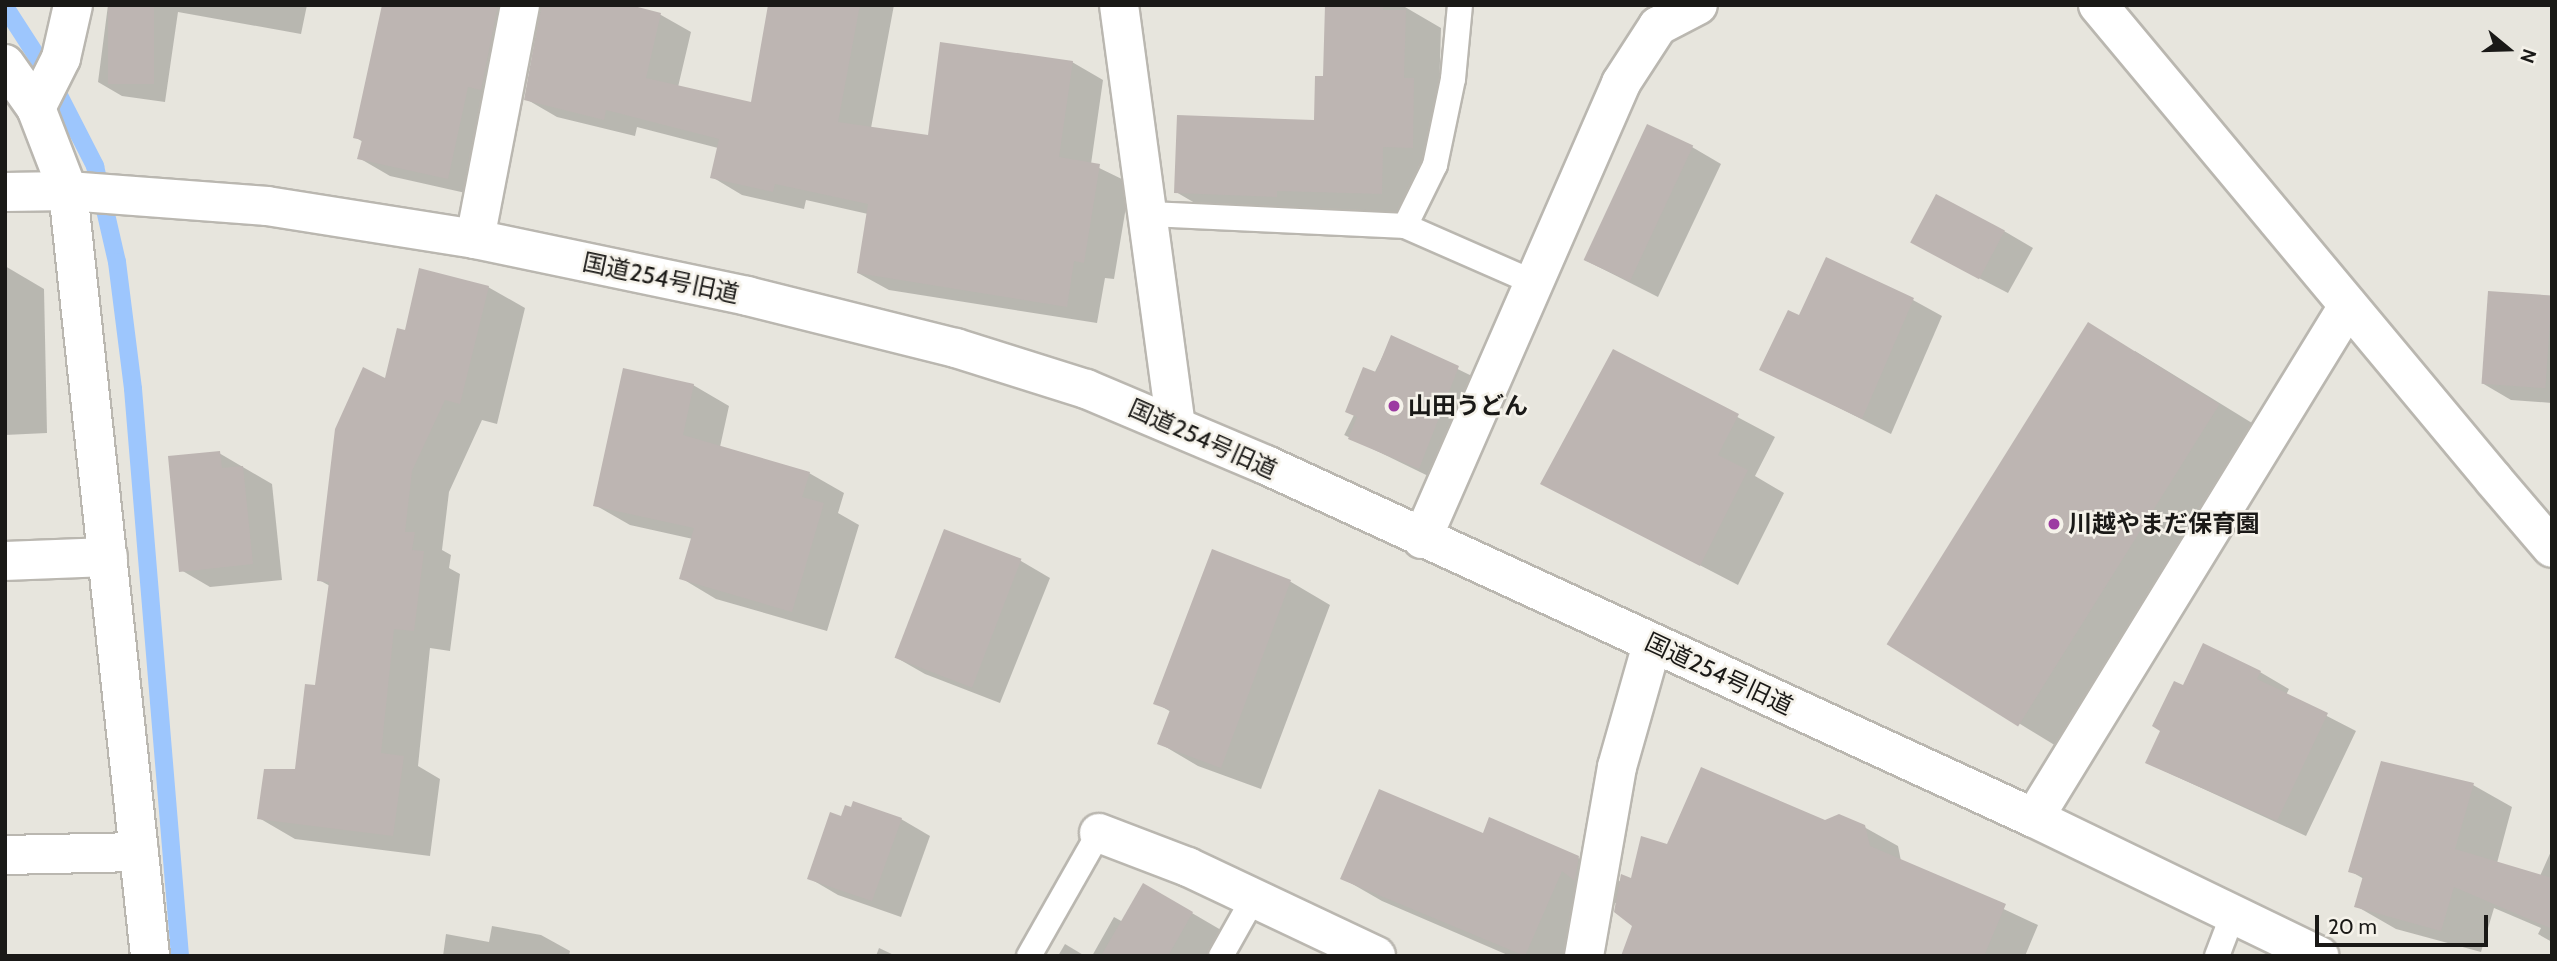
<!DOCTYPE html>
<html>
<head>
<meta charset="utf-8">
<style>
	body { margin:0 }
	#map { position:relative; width:2557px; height:961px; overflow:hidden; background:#e7e5dd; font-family:Cabin,"Noto Sans JP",sans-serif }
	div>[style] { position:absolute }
	.shadow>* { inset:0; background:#0003; transform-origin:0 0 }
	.stream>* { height:18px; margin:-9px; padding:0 9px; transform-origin:9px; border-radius:9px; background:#9dc6fd }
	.building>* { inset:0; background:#bdb5b2; transform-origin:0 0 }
	.roads { filter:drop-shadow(2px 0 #bab7b0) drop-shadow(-2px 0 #bab7b0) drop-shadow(0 2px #bab7b0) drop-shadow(0 -2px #bab7b0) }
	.lane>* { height:24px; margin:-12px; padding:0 12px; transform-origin:12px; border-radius:12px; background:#fff }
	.street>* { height:38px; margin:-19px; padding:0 19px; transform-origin:19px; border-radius:19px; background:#fff }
	.secondary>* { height:38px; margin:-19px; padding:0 19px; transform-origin:19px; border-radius:19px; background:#fff }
	.dots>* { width:19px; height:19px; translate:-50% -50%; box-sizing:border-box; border:4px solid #f5f2ea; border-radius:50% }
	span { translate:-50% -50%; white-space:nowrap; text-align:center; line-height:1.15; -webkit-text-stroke:5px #f5f2ea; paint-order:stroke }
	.street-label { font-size:24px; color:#1a1917 }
	.poi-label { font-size:24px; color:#1a1917; font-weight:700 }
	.left { translate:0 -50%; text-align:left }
	.frame { position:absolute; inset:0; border:7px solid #1a1917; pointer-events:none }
	.north { position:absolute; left:2473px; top:14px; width:70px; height:70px; -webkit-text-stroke:5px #f5f2ea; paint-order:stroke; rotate:109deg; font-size:19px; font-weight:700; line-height:28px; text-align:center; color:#1a1917 }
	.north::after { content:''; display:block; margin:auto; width:24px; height:32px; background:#1a1917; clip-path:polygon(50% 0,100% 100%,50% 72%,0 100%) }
	.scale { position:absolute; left:2315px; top:915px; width:173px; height:32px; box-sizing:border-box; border:4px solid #1a1917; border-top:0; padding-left:9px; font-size:21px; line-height:24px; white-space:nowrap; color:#1a1917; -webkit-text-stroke:5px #f5f2ea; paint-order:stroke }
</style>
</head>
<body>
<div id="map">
	<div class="shadow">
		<i style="clip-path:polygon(108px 5px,307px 5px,301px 34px,178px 12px,165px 102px,122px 96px,98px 82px)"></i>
		<i style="clip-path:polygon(384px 5px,541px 5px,529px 19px,479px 196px,390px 176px,359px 158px,363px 142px,355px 137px)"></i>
		<i style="clip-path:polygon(623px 5px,661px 15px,691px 32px,678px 87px,752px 104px,770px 5px,894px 5px,871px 128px,930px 137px,1072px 62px,1103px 80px,1091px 164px,1130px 183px,1114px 279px,1105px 278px,1097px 323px,889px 290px,858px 273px,868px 214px,806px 200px,804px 209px,742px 195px,712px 177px,718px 148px,637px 127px,635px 136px,557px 117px,526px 99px)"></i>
		<i style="clip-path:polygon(1327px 6px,1405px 7px,1441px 28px,1439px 94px,1449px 100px,1448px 168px,1418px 166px,1418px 213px,1212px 213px,1176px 192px,1315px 122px,1324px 78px)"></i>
		<i style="clip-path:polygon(1692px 147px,1721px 164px,1658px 297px,1585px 260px)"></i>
		<i style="clip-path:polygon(2004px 231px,2033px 248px,2008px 293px,1944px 260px)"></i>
		<i style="clip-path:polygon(5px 266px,44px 289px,47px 433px,5px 435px)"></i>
		<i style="clip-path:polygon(488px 287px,525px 308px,497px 424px,482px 420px,449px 492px,442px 550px,451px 555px,449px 568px,460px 574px,450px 651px,430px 648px,418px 766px,440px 779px,430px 856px,295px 839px,259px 818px,296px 771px,317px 687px,330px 586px,319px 580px,386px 380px,407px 332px)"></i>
		<i style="clip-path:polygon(2552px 298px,2552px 403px,2511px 400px,2482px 383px)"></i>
		<i style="clip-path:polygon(1913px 300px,1942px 316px,1891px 434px,1762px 369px,1800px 317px)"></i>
		<i style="left:1392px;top:337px;width:106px;height:109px;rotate:26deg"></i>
		<i style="clip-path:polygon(1613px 351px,1775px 437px,1755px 476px,1784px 493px,1738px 585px,1542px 483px)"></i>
		<i style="clip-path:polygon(2135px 351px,2265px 431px,2066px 752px,1891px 645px)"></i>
		<i style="clip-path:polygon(693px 385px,729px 406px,720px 447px,809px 473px,844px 493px,838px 513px,859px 525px,827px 631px,716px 599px,681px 578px,693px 539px,630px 525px,595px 505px)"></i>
		<i style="clip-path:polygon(219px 453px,272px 484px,282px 580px,210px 587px,181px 570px)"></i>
		<i style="clip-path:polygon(945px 532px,1021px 561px,1050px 578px,1000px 703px,925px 674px,897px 658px)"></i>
		<i style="clip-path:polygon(1213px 552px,1291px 582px,1330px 605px,1261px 789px,1198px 766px,1159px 743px,1171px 712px,1156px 703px)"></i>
		<i style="clip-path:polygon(2204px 645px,2260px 672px,2289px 689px,2286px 695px,2356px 731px,2306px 836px,2147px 763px)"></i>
		<i style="clip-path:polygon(2473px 785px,2512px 807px,2497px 863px,2540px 876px,2552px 849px,2552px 942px,2538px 934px,2541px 928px,2494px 908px,2481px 952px,2396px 929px,2356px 906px,2364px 879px,2350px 871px)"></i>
		<i style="clip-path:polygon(842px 818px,901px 819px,930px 836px,901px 917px,838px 895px,809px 878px)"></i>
		<i style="clip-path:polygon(1825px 821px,1864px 827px,1898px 846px,1901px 861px,2038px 925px,2025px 956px,1623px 956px,1634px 925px,1617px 904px,1601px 894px,1574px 956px,1510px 956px,1382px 901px,1342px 878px,1484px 835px,1578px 858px,1621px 882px,1633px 881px,1668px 846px)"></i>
		<i style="clip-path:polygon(1144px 885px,1221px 930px,1206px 956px,1092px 956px,1114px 917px,1123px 922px)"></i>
		<i style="clip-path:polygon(492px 926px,541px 935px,570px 951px,569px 956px,443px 956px,446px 934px,489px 942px)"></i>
		<i style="clip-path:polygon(1065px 944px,1085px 956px,1058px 956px)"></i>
		<i style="clip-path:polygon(879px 948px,896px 956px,876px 956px)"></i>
	</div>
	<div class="stream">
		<i style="left:5px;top:7px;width:77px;rotate:57.1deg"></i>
		<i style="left:47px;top:72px;width:106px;rotate:62.9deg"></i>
		<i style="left:95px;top:166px;width:98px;rotate:77.1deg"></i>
		<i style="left:117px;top:262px;width:128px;rotate:82.8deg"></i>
		<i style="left:133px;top:389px;width:569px;rotate:85.26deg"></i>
	</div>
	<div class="building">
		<i style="left:108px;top:5px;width:46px;height:79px"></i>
		<i style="clip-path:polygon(382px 5px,498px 5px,481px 90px,468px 87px,448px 179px,357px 159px,362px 140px,353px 138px)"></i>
		<i style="clip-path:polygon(541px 5px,630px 5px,661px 13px,646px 78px,751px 102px,768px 5px,860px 5px,838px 122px,928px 135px,940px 42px,1073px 61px,1059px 157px,1100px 164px,1084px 263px,1074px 261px,1067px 307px,857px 273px,868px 204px,775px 184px,773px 192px,710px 178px,719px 139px,606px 110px,604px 120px,524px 100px)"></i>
		<i style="clip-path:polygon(1325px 5px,1384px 5px,1383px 10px,1406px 10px,1404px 78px,1414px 78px,1413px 148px,1383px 147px,1382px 194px,1277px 191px,1277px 197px,1174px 193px,1177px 115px,1314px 120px,1315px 76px,1323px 76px)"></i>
		<i style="left:1647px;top:124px;width:51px;height:150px;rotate:25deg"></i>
		<i style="left:1936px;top:194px;width:78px;height:55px;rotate:28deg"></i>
		<i style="clip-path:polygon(1826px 257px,1914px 298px,1862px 419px,1759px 370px,1788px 310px,1799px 315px)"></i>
		<i style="clip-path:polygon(419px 268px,489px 286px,460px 404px,445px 400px,412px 471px,405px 532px,415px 532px,412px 550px,424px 551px,414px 631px,394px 629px,381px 753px,404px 756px,393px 836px,257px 819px,264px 769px,295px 769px,305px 684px,315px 685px,329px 582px,317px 581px,335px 429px,363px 367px,385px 378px,397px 328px,405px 330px)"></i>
		<i style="left:2488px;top:291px;width:64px;height:93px;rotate:4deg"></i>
		<i style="left:2088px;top:322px;width:155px;height:380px;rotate:32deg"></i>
		<i style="clip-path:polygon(1391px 335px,1459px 366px,1419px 469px,1348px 439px,1357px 417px,1345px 412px,1363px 367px,1376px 372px)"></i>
		<i style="clip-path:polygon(1613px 349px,1739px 414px,1718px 455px,1748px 470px,1700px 566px,1540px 484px)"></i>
		<i style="clip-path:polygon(623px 368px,694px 384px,683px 435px,810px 472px,802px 497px,824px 503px,792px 612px,679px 579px,694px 528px,593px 506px)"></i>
		<i style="clip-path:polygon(220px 451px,222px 468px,243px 466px,253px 564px,179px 572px,168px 456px)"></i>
		<i style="left:944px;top:529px;width:83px;height:138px;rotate:21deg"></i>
		<i style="clip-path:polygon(1212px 549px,1291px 580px,1221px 768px,1157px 744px,1170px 710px,1153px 704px)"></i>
		<i style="clip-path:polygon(2203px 643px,2261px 671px,2257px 679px,2328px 713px,2277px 821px,2145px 763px,2160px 731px,2152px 726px,2174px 681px,2183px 685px)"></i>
		<i style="clip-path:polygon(2381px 761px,2474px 783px,2455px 849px,2552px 878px,2552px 929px,2454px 887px,2441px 931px,2354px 907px,2363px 876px,2348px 872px)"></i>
		<i style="clip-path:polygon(1701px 767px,1825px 820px,1839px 814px,1865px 825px,1870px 846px,2006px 904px,1984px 956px,1621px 956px,1632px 926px,1614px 912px,1621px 874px,1631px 878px,1641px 836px,1667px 844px)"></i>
		<i style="clip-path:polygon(1379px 789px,1483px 833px,1489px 817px,1579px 856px,1575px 881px,1562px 871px,1525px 956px,1340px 879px)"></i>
		<i style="clip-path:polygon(853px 801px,902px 818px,872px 901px,807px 879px,830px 812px,841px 816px,845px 805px,851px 807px)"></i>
		<i style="clip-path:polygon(1143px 883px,1193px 912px,1168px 956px,1101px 956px)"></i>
	</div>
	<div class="roads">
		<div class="lane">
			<i style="left:1151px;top:214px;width:254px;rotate:2.7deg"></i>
			<i style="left:1405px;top:226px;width:142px;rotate:23.7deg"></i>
			<i style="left:1405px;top:226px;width:68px;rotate:-63.8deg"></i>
			<i style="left:1435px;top:165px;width:88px;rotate:-78.2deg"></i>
			<i style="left:1453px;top:79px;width:74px;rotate:-84.6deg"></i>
			<i style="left:1029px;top:956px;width:142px;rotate:-60.4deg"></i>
			<i style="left:1221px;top:956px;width:65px;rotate:-60.7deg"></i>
			<i style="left:2217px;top:956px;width:45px;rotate:-69.1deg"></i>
		</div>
		<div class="street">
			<i style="left:1119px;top:5px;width:423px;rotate:82.3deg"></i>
			<i style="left:36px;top:108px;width:56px;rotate:-63.4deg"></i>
			<i style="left:61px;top:58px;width:54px;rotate:-77.2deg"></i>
			<i style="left:475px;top:239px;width:238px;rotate:-79.1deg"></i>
			<i style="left:2494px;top:480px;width:89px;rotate:49.5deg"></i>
			<i style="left:1422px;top:539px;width:498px;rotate:-66.4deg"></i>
			<i style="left:1621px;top:83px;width:68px;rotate:-57deg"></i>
			<i style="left:1658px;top:26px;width:45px;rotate:-27.7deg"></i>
			<i style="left:5px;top:561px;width:103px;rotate:-2.2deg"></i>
			<i style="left:2034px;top:818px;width:601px;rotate:-58.48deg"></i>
			<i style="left:1099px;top:833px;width:95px;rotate:20.9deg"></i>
			<i style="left:1188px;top:867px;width:208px;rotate:25.3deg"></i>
			<i style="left:5px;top:855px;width:134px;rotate:-1.3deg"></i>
			<i style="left:1584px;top:956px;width:192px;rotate:-80.1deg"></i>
			<i style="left:1617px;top:767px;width:128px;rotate:-74.1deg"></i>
		</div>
		<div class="secondary">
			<i style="left:2098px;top:5px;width:618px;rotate:50.18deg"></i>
			<i style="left:5px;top:64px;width:54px;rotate:54.8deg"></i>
			<i style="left:36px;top:108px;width:89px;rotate:68.9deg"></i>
			<i style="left:68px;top:191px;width:769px;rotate:83.88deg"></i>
			<i style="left:5px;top:192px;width:63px;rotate:-0.9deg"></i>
			<i style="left:68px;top:191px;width:200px;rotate:4.3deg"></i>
			<i style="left:267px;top:206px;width:211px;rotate:9deg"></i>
			<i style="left:475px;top:239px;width:278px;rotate:11.8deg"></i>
			<i style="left:747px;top:296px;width:215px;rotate:14deg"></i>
			<i style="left:956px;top:348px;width:136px;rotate:17.5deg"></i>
			<i style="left:1086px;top:389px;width:195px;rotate:22.9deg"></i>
			<i style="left:1266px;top:465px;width:845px;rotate:24.69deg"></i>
			<i style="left:2034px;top:818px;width:317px;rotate:25.8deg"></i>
		</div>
	</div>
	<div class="dots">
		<i style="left:1394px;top:406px;background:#9c3ba2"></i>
		<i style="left:2054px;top:524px;background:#9c3ba2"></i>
	</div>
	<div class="street-label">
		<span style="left:661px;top:278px;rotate:12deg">国道254号旧道</span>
		<span style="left:1203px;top:439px;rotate:24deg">国道254号旧道</span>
		<span style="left:1719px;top:674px;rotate:25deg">国道254号旧道</span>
	</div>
	<div class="poi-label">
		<span class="left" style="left:1408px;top:406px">山田うどん</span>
		<span class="left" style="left:2068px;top:524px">川越やまだ保育園</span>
	</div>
	<div class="frame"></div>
	<div class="north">N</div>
	<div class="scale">20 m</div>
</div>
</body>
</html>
